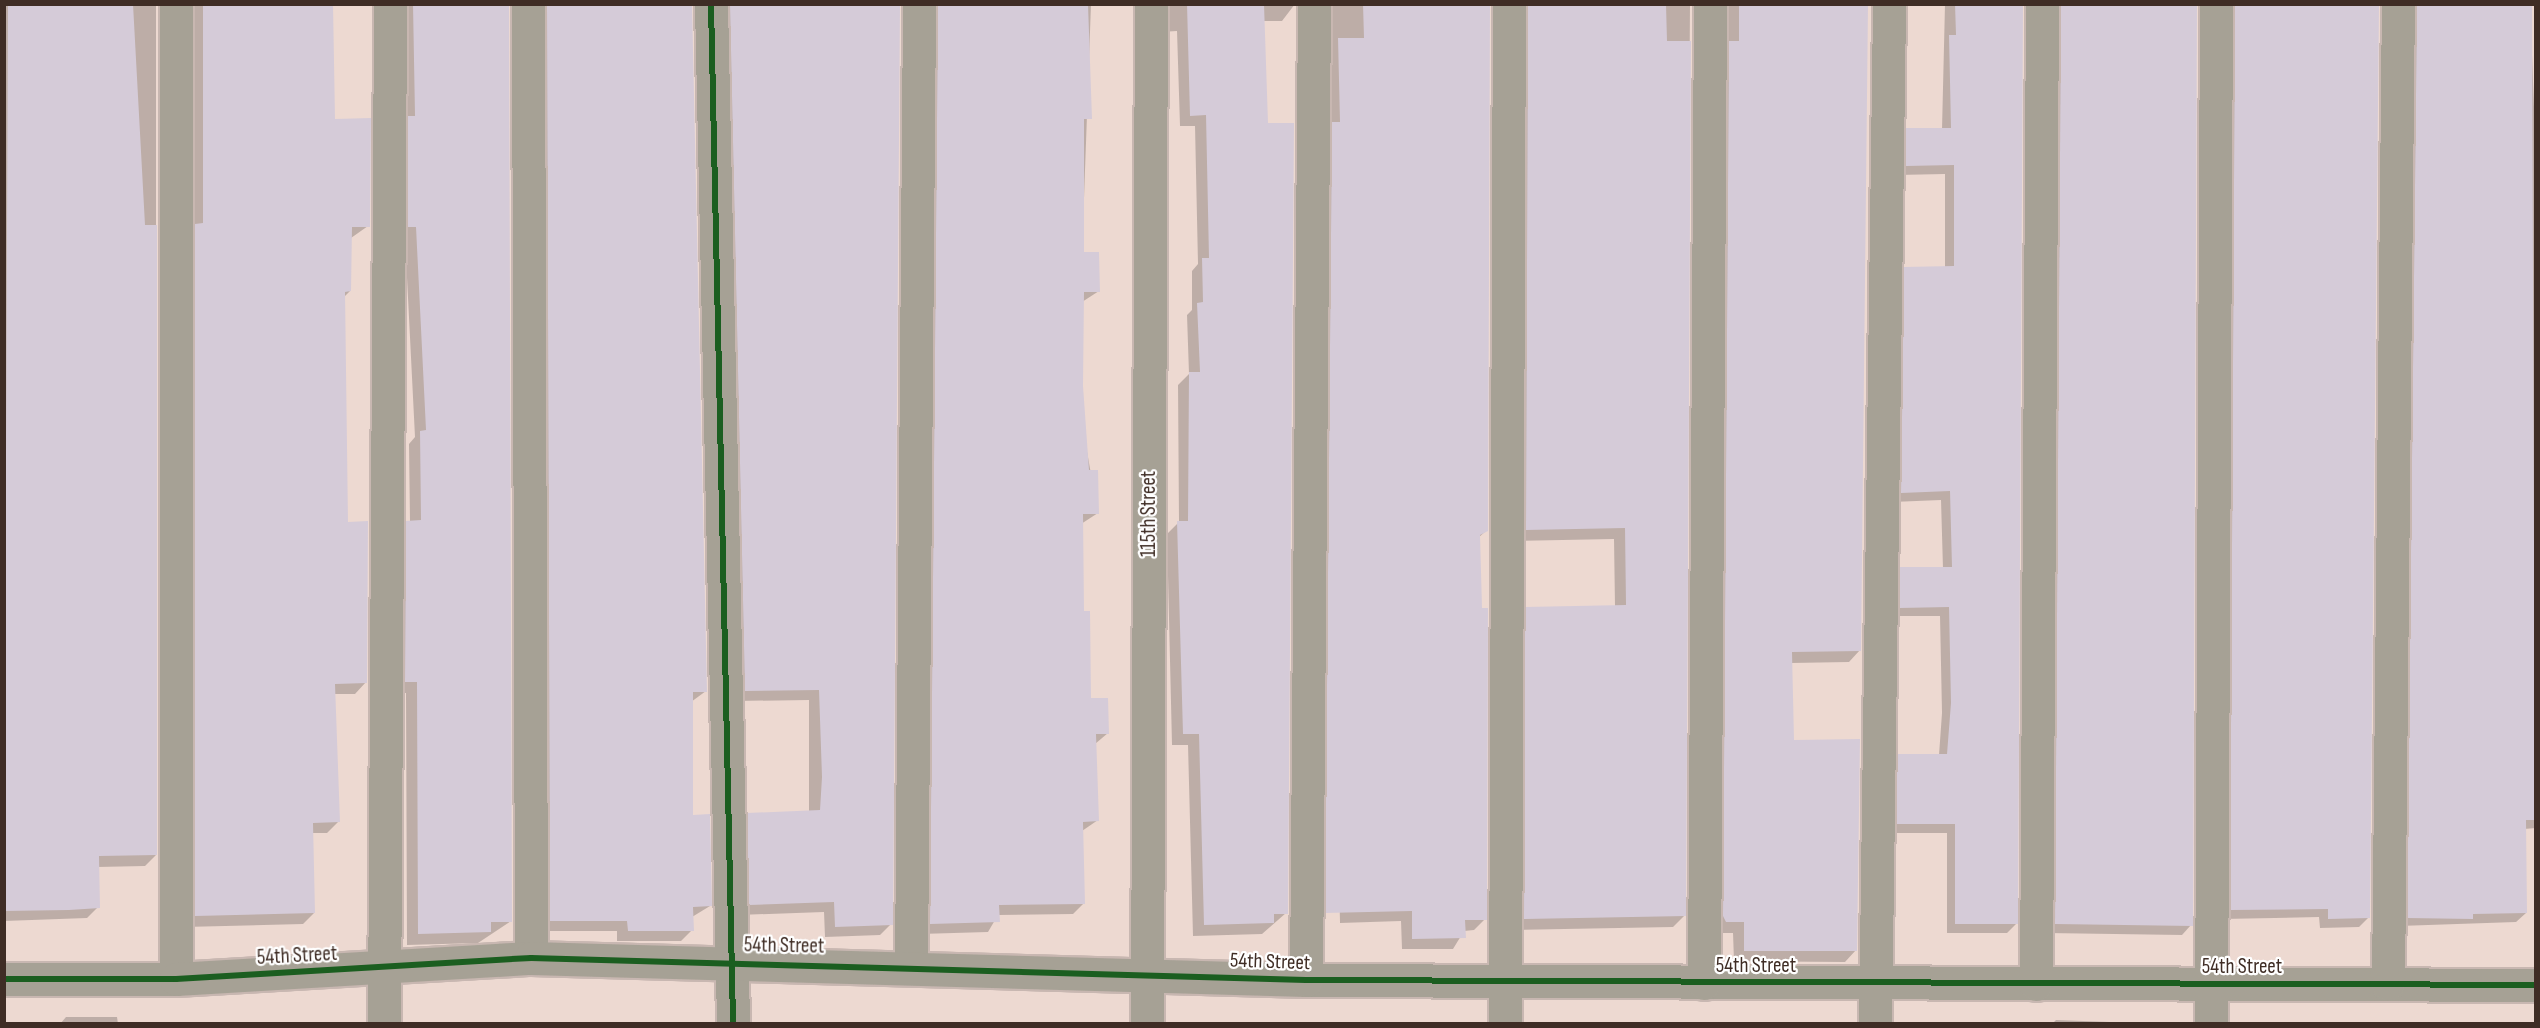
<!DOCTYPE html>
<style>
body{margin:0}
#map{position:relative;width:2540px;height:1028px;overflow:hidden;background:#edd9d1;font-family:"Sofia Sans Condensed",sans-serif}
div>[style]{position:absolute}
.shadow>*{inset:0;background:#0003}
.building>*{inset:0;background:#d5cbd8}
.roads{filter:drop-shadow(2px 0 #c8b7b1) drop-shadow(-2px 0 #c8b7b1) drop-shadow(0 2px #c8b7b1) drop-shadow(0 -2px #c8b7b1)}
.minor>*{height:33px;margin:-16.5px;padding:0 16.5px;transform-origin:16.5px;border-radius:16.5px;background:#a6a195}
.cycleway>*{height:6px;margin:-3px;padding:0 3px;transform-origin:3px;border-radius:3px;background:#1b5e20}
span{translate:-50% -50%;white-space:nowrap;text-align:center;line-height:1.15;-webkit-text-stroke:4.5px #fff;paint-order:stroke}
.street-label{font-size:21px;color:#3f2d25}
.frame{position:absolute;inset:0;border:6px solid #3f2d25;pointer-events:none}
</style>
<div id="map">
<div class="shadow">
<i style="clip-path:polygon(4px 4px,156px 4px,156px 855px,145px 866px,97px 867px,98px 907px,87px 918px,4px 921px)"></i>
<i style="clip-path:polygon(178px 4px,332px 4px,333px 121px,368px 226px,351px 238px,350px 291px,344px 297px,347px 523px,366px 682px,355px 694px,334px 694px,338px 822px,327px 833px,312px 833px,314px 913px,303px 924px,184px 927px)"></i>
<i style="clip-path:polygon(402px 4px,508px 4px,511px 921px,478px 943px,407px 945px,406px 693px,394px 693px,395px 534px,410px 522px,409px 444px,415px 437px,405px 238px,397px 238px)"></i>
<i style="clip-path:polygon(532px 4px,691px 4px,706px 691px,691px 702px,692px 816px,710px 906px,692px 917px,692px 930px,681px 941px,617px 941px,617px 931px,540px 931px)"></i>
<i style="clip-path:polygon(714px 4px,899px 4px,891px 924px,880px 935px,825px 937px,824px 912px,739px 915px,737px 825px,748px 814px,809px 812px,809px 700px,735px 701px)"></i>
<i style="clip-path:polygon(922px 4px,1091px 4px,1082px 254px,1099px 291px,1082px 302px,1081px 340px,1084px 435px,1098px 513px,1081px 524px,1083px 613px,1090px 699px,1108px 733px,1095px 744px,1098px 820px,1082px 831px,1084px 903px,1073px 914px,998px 915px,988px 932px,920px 934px)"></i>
<i style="clip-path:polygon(1161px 4px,1295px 4px,1282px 21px,1263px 21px,1286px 913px,1262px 934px,1193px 936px,1188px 745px,1172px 745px,1167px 534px,1179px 522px,1178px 385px,1189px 374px,1187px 315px,1192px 310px,1192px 271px,1198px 264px,1195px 126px,1180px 126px,1177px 31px,1161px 32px)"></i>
<i style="clip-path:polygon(1318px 4px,1489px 4px,1487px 530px,1478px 538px,1485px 919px,1474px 930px,1464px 931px,1453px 949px,1402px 949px,1401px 921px,1340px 923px,1338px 831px,1315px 831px)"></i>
<i style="clip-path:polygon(1513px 4px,1690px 4px,1684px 916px,1673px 927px,1514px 930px,1515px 620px,1526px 609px,1615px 607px,1614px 539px,1515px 541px)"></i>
<i style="clip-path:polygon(1714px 4px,1865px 4px,1860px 650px,1849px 662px,1791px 663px,1792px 741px,1856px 950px,1845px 962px,1734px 961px,1733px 933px,1715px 933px)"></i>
<i style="clip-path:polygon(1945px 4px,2022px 4px,2016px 924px,2007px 933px,1947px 933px,1947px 833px,1888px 833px,1889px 765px,1898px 756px,1939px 755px,1942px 713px,1940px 616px,1891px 616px,1891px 578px,1901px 569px,1943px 569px,1941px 500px,1892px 502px,1895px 277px,1905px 268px,1945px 267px,1945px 174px,1897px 175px,1897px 139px,1907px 130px,1942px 129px)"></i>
<i style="clip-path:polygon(2049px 4px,2196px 4px,2191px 925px,2182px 935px,2046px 933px)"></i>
<i style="clip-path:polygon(2223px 4px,2378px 4px,2368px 918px,2359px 927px,2320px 928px,2319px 917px,2222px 919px)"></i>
<i style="clip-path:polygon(2405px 4px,2530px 4px,2536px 158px,2536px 828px,2524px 829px,2526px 913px,2516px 922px,2399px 926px)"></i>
<i style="clip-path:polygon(66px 1017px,117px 1017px,118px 1024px,60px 1024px)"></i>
<i style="clip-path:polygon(2056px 1020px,2165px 1024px,2052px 1024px)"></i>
</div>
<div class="building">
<i style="clip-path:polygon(8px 4px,133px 4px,145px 225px,157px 225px,157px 855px,99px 856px,100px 908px,69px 910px,4px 911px)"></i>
<i style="clip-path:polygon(203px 4px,333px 4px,335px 119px,371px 118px,370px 227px,352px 227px,351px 291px,345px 292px,348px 522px,368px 521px,367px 683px,335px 684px,340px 822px,313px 823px,315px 913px,195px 916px,195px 224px,203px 223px)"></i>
<i style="clip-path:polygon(413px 4px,509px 4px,512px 922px,491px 922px,491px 932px,418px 934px,417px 682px,405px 682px,406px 521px,421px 520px,420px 431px,426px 430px,416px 227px,407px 227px,408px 116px,415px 116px)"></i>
<i style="clip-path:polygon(547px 4px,692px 4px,707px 692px,693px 692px,693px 815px,710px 814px,712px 906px,693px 907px,694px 931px,628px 931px,627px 921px,550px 921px)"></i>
<i style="clip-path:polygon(730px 4px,900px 6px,893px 925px,835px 927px,834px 902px,749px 905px,747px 813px,820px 810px,822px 777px,819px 690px,745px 691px)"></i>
<i style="clip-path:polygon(1088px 4px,1092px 119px,1084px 119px,1084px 252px,1099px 252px,1100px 292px,1084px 292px,1083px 386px,1089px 470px,1098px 470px,1099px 514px,1083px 514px,1084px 611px,1090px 611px,1091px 698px,1108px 698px,1109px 734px,1096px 734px,1099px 821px,1083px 822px,1085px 904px,999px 905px,1000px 922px,930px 924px,938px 6px)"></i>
<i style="clip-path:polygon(1187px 4px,1264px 4px,1268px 123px,1294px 123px,1288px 914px,1274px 914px,1274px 923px,1204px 925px,1199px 734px,1183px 734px,1177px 521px,1188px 521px,1189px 372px,1200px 372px,1197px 303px,1203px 302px,1202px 258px,1209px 258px,1206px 115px,1190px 116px)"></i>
<i style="clip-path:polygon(1363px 4px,1490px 4px,1488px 531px,1480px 535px,1482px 608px,1488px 608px,1487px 920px,1465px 920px,1466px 938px,1412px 939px,1412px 911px,1325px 913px,1332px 122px,1340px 122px,1338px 38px,1364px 38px)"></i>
<i style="clip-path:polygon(1528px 4px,1666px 4px,1667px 41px,1691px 41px,1686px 916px,1524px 919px,1525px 607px,1626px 605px,1625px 528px,1526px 530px)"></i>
<i style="clip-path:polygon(1739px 4px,1868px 4px,1861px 651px,1792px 652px,1794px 740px,1860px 739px,1857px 951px,1744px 951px,1744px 922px,1726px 922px,1723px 916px,1729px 41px,1739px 41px)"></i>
<i style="clip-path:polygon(1955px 4px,2023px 4px,2018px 924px,1955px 924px,1955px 824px,1896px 824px,1897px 754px,1947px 754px,1951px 703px,1949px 607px,1899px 608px,1900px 567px,1952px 567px,1950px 491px,1901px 493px,1904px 267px,1954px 266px,1954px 165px,1906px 166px,1906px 128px,1951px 128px,1949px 35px,1956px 35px)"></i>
<i style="clip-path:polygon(2061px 4px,2197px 4px,2193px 926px,2055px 924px)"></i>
<i style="clip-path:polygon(2235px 4px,2379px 4px,2370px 918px,2328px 919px,2328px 909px,2230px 910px)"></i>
<i style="clip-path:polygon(2417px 4px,2532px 4px,2535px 820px,2526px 820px,2527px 913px,2473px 914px,2473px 919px,2407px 918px)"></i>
</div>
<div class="roads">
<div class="minor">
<i style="left:176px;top:4px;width:975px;rotate:90deg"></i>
<i style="left:528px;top:4px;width:954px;rotate:89.82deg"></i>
<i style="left:711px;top:4px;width:1020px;rotate:88.76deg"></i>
<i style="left:911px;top:965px;width:961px;rotate:-89.52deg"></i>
<i style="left:4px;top:979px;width:172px"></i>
<i style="left:176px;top:979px;width:356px;rotate:-3.4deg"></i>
<i style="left:531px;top:958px;width:775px;rotate:1.63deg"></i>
<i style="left:1306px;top:980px;width:1230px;rotate:0.23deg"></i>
<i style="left:1306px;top:980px;width:976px;rotate:-89.53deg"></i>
<i style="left:1704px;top:983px;width:979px;rotate:-89.65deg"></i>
<i style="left:2036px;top:984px;width:980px;rotate:-89.65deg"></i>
<i style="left:2388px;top:984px;width:980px;rotate:-89.42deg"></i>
<i style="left:384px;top:1024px;width:1020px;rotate:-89.66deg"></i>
<i style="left:1147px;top:1024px;width:1020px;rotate:-89.78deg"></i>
<i style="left:1505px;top:1024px;width:1020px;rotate:-89.78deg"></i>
<i style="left:1875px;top:1024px;width:1020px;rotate:-89.21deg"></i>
<i style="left:2211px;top:1024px;width:1020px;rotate:-89.72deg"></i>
</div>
</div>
<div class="cycleway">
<i style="left:711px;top:4px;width:1020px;rotate:88.76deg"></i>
<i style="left:4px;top:979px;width:172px"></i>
<i style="left:176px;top:979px;width:356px;rotate:-3.4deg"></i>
<i style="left:531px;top:958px;width:775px;rotate:1.63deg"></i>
<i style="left:1306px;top:980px;width:1230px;rotate:0.23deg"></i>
</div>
<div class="street-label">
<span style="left:1149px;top:514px;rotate:-90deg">115th Street</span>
<span style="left:784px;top:946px;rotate:1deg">54th Street</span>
<span style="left:297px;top:956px;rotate:-3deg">54th Street</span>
<span style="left:1270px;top:962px;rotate:2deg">54th Street</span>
<span style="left:1756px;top:966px">54th Street</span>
<span style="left:2242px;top:967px">54th Street</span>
</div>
<div class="frame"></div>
</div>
